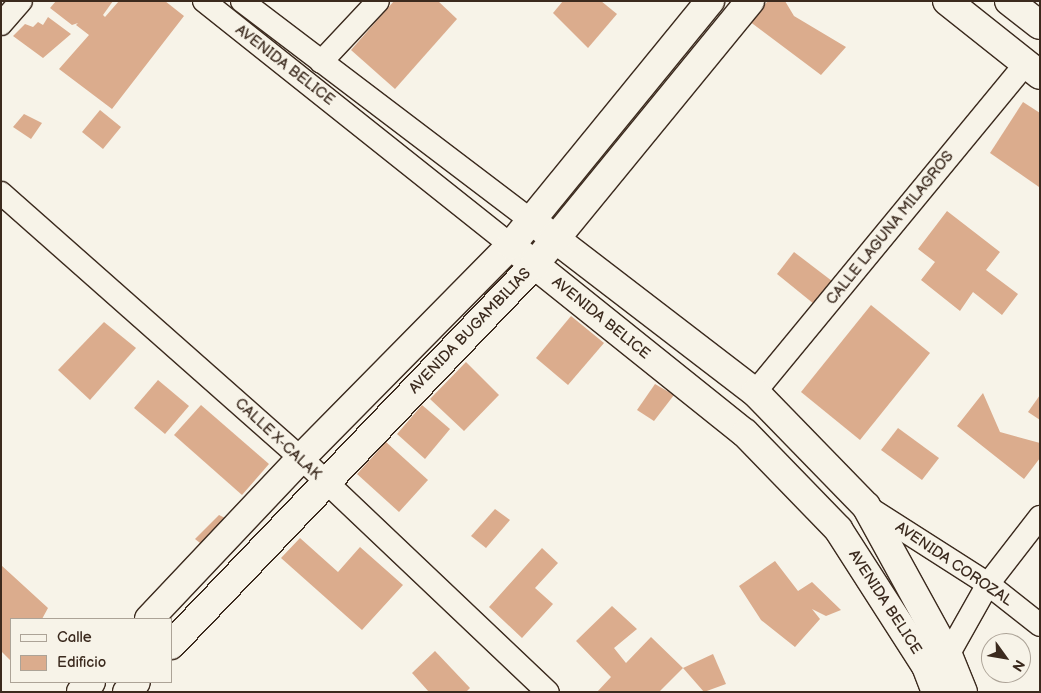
<!DOCTYPE html>
<style>
body{margin:0}
#map{position:relative;width:1041px;height:693px;overflow:hidden;background:#f7f3e8;font-family:"Balsamiq Sans",sans-serif}
div>[style]{position:absolute}
.building>*{inset:0;background:#dbac8d}
.roads{filter:drop-shadow(1px 0 #3b2a1e) drop-shadow(-1px 0 #3b2a1e) drop-shadow(0 1px #3b2a1e) drop-shadow(0 -1px #3b2a1e)}
.minor>*{height:22px;margin:-11px;padding:0 11px;transform-origin:11px;border-radius:11px;background:#f7f3e8}
.secondary>*{height:28px;margin:-14px;padding:0 14px;transform-origin:14px;border-radius:14px;background:#f7f3e8}
span{translate:-50% -50%;white-space:nowrap;text-align:center;line-height:1.15;-webkit-text-stroke:5px #f7f3e8;paint-order:stroke}
.street-label{font-size:15px;color:#3b2a1e}
.frame{position:absolute;inset:0;border:2px solid #3b2a1e;pointer-events:none}
.legend{position:absolute;left:10px;top:618px;width:162px;height:65px;box-sizing:border-box;background:#f7f3e8;border:1px solid #aca397;margin:0;padding:6px 9px;list-style:none;font-size:15px;color:#3b2a1e}
.legend li{display:flex;align-items:center;gap:10px;height:25px}
.legend b{width:25px;border:1px solid #aca397}
.north{position:absolute;left:981px;top:633px;width:50px;height:50px;box-sizing:border-box;background:#f7f3e8;border:1px solid #aca397;border-radius:50%;rotate:122deg;font-size:14px;font-weight:700;line-height:20px;text-align:center;color:#3b2a1e}
.north::after{content:'';display:block;margin:auto;width:18px;height:22px;background:#3b2a1e;clip-path:polygon(50% 0,100% 100%,50% 72%,0 100%)}
</style>
<div id="map">
<div class="building">
<i style="clip-path:polygon(56px 1px,113px 1px,103px 15px,105px 17px,119px 1px,165px 1px,184px 16px,112px 109px,59px 69px,89px 35px,76px 25px,78px 23px,72px 25px,50px 8px)"></i>
<i style="clip-path:polygon(394px 1px,438px 1px,457px 19px,395px 89px,351px 50px)"></i>
<i style="clip-path:polygon(563px 1px,601px 1px,617px 14px,588px 48px,553px 13px)"></i>
<i style="clip-path:polygon(768px 1px,785px 1px,794px 16px,846px 47px,821px 75px,749px 21px)"></i>
<i style="clip-path:polygon(48px 17px,71px 34px,43px 58px,13px 36px,25px 24px,33px 27px,38px 22px,43px 25px)"></i>
<i style="clip-path:polygon(1023px 102px,1040px 113px,1039px 187px,990px 153px)"></i>
<i style="clip-path:polygon(100px 110px,121px 127px,103px 149px,82px 132px)"></i>
<i style="clip-path:polygon(24px 114px,42px 123px,31px 139px,13px 127px)"></i>
<i style="clip-path:polygon(947px 211px,1000px 252px,986px 270px,1018px 294px,1002px 315px,973px 292px,960px 311px,921px 280px,935px 262px,918px 249px)"></i>
<i style="clip-path:polygon(794px 252px,832px 281px,814px 304px,777px 274px)"></i>
<i style="clip-path:polygon(871px 305px,930px 353px,860px 440px,801px 392px)"></i>
<i style="clip-path:polygon(571px 316px,604px 343px,568px 385px,536px 358px)"></i>
<i style="clip-path:polygon(104px 322px,136px 348px,90px 400px,58px 370px)"></i>
<i style="clip-path:polygon(466px 362px,499px 395px,464px 431px,430px 399px)"></i>
<i style="clip-path:polygon(158px 380px,189px 406px,165px 434px,134px 408px)"></i>
<i style="clip-path:polygon(655px 384px,674px 395px,654px 421px,637px 410px)"></i>
<i style="clip-path:polygon(983px 393px,1000px 432px,1040px 443px,1040px 458px,1024px 479px,957px 426px)"></i>
<i style="clip-path:polygon(1040px 395px,1040px 420px,1028px 412px)"></i>
<i style="clip-path:polygon(201px 405px,269px 464px,242px 495px,174px 435px)"></i>
<i style="clip-path:polygon(422px 405px,450px 429px,425px 459px,397px 434px)"></i>
<i style="clip-path:polygon(898px 428px,939px 458px,922px 480px,881px 450px)"></i>
<i style="clip-path:polygon(386px 442px,428px 480px,399px 512px,357px 474px)"></i>
<i style="clip-path:polygon(495px 509px,510px 520px,486px 548px,471px 536px)"></i>
<i style="clip-path:polygon(219px 515px,233px 522px,209px 550px,195px 539px)"></i>
<i style="clip-path:polygon(300px 538px,338px 572px,360px 547px,403px 585px,362px 630px,281px 558px)"></i>
<i style="clip-path:polygon(542px 548px,558px 563px,535px 588px,553px 604px,522px 638px,489px 607px)"></i>
<i style="clip-path:polygon(775px 561px,798px 591px,812px 582px,841px 610px,826px 616px,812px 609px,820px 619px,795px 647px,761px 620px,739px 586px)"></i>
<i style="clip-path:polygon(1px 565px,48px 608px,42px 619px,11px 619px,11px 661px,1px 651px)"></i>
<i style="clip-path:polygon(612px 606px,637px 629px,614px 648px,626px 663px,651px 637px,683px 668px,659px 692px,597px 692px,611px 677px,576px 641px)"></i>
<i style="clip-path:polygon(435px 651px,470px 688px,466px 692px,429px 692px,412px 673px)"></i>
<i style="clip-path:polygon(713px 654px,726px 684px,704px 692px,683px 668px)"></i>
</div>
<div class="roads">
<div class="minor">
<i style="left:204px;top:1px;width:392px;rotate:38.5deg"></i>
<i style="left:242px;top:1px;width:363px;rotate:37.2deg"></i>
<i style="left:1px;top:24px;width:30px;rotate:-49deg"></i>
<i style="left:321px;top:62px;width:83px;rotate:-46.9deg"></i>
<i style="left:1px;top:193px;width:400px;rotate:41.5deg"></i>
<i style="left:301px;top:458px;width:340px;rotate:43.5deg"></i>
<i style="left:755px;top:392px;width:426px;rotate:-50.5deg"></i>
<i style="left:866px;top:506px;width:145px;rotate:32.6deg"></i>
<i style="left:988px;top:584px;width:66px;rotate:38.3deg"></i>
<i style="left:948px;top:655px;width:81px;rotate:-60.6deg"></i>
<i style="left:988px;top:584px;width:85px;rotate:-52.2deg"></i>
</div>
<div class="secondary">
<i style="left:947px;top:1px;width:119px;rotate:38.5deg"></i>
<i style="left:1009px;top:1px;width:39px;rotate:38deg"></i>
<i style="left:541px;top:228px;width:270px;rotate:37.5deg"></i>
<i style="left:755px;top:392px;width:159px;rotate:45.8deg"></i>
<i style="left:866px;top:506px;width:170px;rotate:61.2deg"></i>
<i style="left:948px;top:655px;width:40px;rotate:68deg"></i>
<i style="left:520px;top:253px;width:288px;rotate:38.7deg"></i>
<i style="left:745px;top:433px;width:134px;rotate:45.9deg"></i>
<i style="left:838px;top:529px;width:163px;rotate:57.3deg"></i>
<i style="left:926px;top:666px;width:28px;rotate:69deg"></i>
<i style="left:149px;top:619px;width:221px;rotate:-46.6deg"></i>
<i style="left:301px;top:458px;width:299px;rotate:-45.4deg"></i>
<i style="left:511px;top:245px;width:315px;rotate:-50.8deg"></i>
<i style="left:171px;top:645px;width:526px;rotate:-46.31deg"></i>
<i style="left:534px;top:265px;width:341px;rotate:-50.7deg"></i>
<i style="left:81px;top:692px;width:14px;rotate:-45deg"></i>
<i style="left:127px;top:692px;width:13px;rotate:-48deg"></i>
</div>
</div>
<div class="street-label">
<span style="left:285px;top:65px;rotate:38deg">AVENIDA BELICE</span>
<span style="left:890px;top:228px;rotate:-51deg">CALLE LAGUNA MILAGROS</span>
<span style="left:601px;top:318px;rotate:39deg">AVENIDA BELICE</span>
<span style="left:470px;top:331px;rotate:-46deg">AVENIDA BUGAMBILIAS</span>
<span style="left:278px;top:439px;rotate:43deg">CALLE X-CALAK</span>
<span style="left:954px;top:564px;rotate:34deg">AVENIDA COROZAL</span>
<span style="left:885px;top:602px;rotate:57deg">AVENIDA BELICE</span>
</div>
<div class="frame"></div>
<ul class="legend">
<li><b style="height:6px;background:#f7f3e8"></b>Calle</li>
<li><b style="height:14px;background:#dbac8d"></b>Edificio</li>
</ul>
<div class="north">N</div>
</div>
